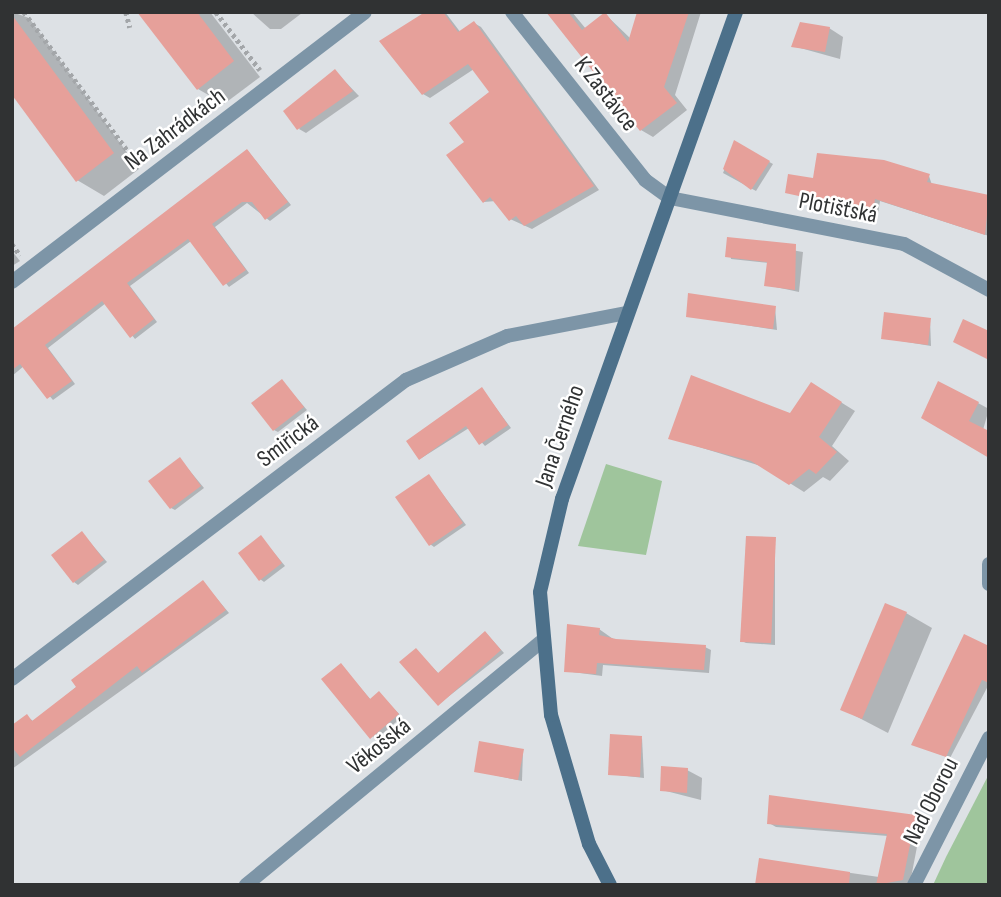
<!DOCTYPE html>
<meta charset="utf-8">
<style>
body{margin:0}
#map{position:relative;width:1001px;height:897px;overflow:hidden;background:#dde1e5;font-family:"Sofia Sans Condensed",sans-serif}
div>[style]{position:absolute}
.green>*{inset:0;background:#9fc59c}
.shadow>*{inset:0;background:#0003}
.building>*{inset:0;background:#e6a09a}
.path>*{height:4.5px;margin-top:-2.25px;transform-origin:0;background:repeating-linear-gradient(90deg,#a3a6a9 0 3.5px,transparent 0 7px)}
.street>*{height:14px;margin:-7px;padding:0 7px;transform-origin:7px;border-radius:7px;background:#7d95a7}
.secondary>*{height:14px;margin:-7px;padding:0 7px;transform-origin:7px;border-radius:7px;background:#4c708a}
span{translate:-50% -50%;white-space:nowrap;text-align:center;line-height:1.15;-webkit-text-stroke:5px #fff;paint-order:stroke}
.street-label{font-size:24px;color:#303233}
.frame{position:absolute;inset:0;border:14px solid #303233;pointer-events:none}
</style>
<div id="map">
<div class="green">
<i style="clip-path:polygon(606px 464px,662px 481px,646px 555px,578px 546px)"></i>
<i style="clip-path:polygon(989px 774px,989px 885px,933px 885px,946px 857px)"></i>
</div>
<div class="shadow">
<i style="clip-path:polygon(12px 12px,29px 18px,139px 169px,104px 196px,77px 180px,12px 92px)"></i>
<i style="clip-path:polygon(139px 12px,210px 12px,260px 77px,224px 104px,198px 89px)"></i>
<i style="clip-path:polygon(251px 12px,301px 12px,302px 13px,281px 29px,270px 29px)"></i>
<i style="clip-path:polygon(426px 12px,445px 12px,461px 33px,474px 23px,481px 27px,599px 190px,532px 229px,510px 219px,496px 201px,484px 202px,467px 142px,491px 92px,474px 69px,430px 98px,423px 94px)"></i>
<i style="clip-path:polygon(555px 12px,572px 12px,586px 29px,605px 14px,631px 39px,639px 12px,701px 12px,675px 95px,687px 110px,653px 137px,641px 130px)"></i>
<i style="clip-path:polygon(829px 28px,843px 37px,840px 59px,793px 46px)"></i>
<i style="clip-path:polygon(335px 71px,359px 96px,306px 133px,299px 129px)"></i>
<i style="clip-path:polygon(735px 143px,773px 164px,756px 191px,723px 173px)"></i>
<i style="clip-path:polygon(248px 151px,291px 205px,270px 221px,247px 203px,215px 227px,249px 273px,229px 287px,191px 241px,130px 286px,157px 322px,135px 339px,106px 303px,48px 348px,75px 384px,53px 400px,24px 366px,12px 376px,12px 332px)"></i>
<i style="clip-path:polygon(929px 176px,932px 185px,989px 197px,989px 236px,880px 201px,878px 214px,787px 192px)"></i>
<i style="clip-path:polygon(728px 239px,803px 252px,799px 292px,766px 285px,769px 263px,731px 259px)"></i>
<i style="clip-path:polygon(12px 251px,20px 261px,12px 266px)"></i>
<i style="clip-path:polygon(775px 307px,777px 330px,688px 316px)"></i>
<i style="clip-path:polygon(930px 320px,931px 346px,883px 338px)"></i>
<i style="clip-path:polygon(282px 381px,307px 410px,278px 432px,274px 430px)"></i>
<i style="clip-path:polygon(482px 389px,511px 428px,485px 446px,469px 428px,420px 459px)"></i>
<i style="clip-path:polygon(826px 393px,855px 411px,832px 446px,849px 461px,830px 481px,823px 477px,804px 492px,764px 467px,670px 438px,791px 415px)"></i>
<i style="clip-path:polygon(978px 403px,989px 409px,983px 430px,923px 417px)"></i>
<i style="clip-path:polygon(180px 459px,204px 488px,175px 510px,171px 508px)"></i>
<i style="clip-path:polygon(429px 476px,466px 525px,434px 547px,430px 544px)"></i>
<i style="clip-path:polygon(82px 533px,107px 562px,78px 585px,74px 582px)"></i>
<i style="clip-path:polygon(261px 537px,285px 566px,264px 582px,260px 579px)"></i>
<i style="clip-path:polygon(775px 539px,775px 645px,746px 643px,742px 641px)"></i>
<i style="clip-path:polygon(203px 582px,229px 613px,12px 769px,12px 727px,27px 716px,34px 722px)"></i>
<i style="clip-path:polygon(906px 613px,932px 628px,888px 733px,842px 709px)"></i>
<i style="clip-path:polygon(599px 629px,616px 641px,705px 647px,711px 650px,709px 673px,603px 665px,602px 676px,565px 671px)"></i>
<i style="clip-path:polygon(486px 633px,504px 653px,439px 704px,416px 650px,439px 674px)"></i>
<i style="clip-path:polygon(989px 648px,989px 684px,950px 758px,917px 746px)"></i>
<i style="clip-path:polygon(341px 665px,371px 700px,379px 693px,402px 717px,375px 740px)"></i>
<i style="clip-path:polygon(642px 738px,644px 778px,610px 774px)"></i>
<i style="clip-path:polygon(523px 751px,522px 781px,476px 771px)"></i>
<i style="clip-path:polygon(687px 770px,702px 778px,701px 800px,662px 790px)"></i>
<i style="clip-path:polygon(770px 797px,922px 821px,910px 883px,761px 885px,761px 860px,879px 877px,888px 836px,776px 827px,769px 823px)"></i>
</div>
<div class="building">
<i style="clip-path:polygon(137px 12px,197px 12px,234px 61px,197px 90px)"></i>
<i style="clip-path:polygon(425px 12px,443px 12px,458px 32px,474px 21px,594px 186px,524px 226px,516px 216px,509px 221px,490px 197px,483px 203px,446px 155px,464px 142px,449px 123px,489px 92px,468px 64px,422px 95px,379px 41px)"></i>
<i style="clip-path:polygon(546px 12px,568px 12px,582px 30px,605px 12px,628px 42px,637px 12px,689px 12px,664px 87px,677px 103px,640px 131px)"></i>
<i style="clip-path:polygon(12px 15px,114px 153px,76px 182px,12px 95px)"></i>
<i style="clip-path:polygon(800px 22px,830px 27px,825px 52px,791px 47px)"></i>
<i style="clip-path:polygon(335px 69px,353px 91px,297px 130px,283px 111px)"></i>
<i style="clip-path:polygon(734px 140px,770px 161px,751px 190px,723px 169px)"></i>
<i style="clip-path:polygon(247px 149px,288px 202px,265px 220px,252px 202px,242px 202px,212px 224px,246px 270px,223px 286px,188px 239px,127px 283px,154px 319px,130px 338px,102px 301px,45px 345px,72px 381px,47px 399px,20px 364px,12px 370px,12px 329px)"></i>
<i style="clip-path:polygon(817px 153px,884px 160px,930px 174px,927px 182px,989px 195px,985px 235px,875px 199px,873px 212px,785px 193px,788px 174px,813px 178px)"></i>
<i style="clip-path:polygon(727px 237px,796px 244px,795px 290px,764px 286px,767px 262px,725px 257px)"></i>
<i style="clip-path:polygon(688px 293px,776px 306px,773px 329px,686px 317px)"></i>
<i style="clip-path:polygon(884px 312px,931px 318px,928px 345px,881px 339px)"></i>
<i style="clip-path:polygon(963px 319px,989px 331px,989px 360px,953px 342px)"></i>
<i style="clip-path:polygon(691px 375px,790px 413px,811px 382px,842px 402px,819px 437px,837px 452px,816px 474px,809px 469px,789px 485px,751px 461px,668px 439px)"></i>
<i style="clip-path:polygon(282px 379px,304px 407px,273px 431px,251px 403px)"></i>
<i style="clip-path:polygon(938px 381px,979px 402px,969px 421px,989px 431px,989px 458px,921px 418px)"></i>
<i style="clip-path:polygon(482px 387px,508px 425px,479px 445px,466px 426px,419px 460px,406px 441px)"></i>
<i style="clip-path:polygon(180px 457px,201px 486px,170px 509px,148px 481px)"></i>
<i style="clip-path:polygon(429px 474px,463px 523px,429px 546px,395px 497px)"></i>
<i style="clip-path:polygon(82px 531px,104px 560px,73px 583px,51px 555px)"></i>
<i style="clip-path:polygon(261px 535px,282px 563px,259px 581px,238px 553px)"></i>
<i style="clip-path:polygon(746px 536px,776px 537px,771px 643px,740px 642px)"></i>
<i style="clip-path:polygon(203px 580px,226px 610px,142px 673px,137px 666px,20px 757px,12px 747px,12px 725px,27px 714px,32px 721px,76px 687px,71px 680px)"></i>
<i style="clip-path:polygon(885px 603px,907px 612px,862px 719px,840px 710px)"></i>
<i style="clip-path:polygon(567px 624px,600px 628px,599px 635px,616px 639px,706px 645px,704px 670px,597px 663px,596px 674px,564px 672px)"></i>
<i style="clip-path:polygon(485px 631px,501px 650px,438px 706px,399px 662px,416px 648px,438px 673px)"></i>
<i style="clip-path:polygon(964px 634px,989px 646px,989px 683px,982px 680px,946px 757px,911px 745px)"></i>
<i style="clip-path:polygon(341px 663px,370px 699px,379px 691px,399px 714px,370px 739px,321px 679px)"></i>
<i style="clip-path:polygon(610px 734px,642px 736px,640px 777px,608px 775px)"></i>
<i style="clip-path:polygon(479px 741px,524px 749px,518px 780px,474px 772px)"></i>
<i style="clip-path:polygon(661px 766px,688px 768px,687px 793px,660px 791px)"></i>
<i style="clip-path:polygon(769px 795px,916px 815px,903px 880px,876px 885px,887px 834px,767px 824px)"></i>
<i style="clip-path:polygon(759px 858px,850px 872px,849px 885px,755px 885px)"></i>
</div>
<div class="path">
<i style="left:24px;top:12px;width:192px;rotate:53.2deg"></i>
<i style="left:126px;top:12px;width:16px;rotate:76deg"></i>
<i style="left:216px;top:12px;width:73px;rotate:52.8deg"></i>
<i style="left:12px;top:244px;width:14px;rotate:54deg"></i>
</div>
<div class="street">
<i style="left:512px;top:12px;width:214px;rotate:51.6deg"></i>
<i style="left:645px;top:180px;width:31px;rotate:36deg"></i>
<i style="left:670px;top:198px;width:238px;rotate:11.1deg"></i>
<i style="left:904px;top:244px;width:97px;rotate:28.4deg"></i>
<i style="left:12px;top:282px;width:444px;rotate:-37.4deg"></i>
<i style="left:989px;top:564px;width:20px;rotate:90deg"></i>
<i style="left:12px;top:679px;width:495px;rotate:-37.2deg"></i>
<i style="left:406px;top:380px;width:110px;rotate:-23.5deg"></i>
<i style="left:507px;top:336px;width:121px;rotate:-10.9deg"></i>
<i style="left:246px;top:885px;width:382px;rotate:-39.5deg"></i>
<i style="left:914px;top:885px;width:165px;rotate:-63deg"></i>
</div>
<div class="secondary">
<i style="left:610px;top:885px;width:46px;rotate:-117.1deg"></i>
<i style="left:589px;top:844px;width:134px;rotate:-106.4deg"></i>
<i style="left:551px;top:715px;width:123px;rotate:-95.1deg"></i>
<i style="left:540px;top:592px;width:96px;rotate:-76.7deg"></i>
<i style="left:562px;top:499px;width:517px;rotate:-70.34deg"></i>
</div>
<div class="street-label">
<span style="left:606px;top:94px;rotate:52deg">K Zastávce</span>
<span style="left:175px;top:129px;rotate:-37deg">Na Zahrádkách</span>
<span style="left:838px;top:208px;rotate:11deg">Plotišťská</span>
<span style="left:560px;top:436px;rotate:-71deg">Jana Černého</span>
<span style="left:288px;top:441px;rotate:-37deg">Smiřická</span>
<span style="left:379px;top:746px;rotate:-39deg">Věkošská</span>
<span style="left:931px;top:801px;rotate:-63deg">Nad Oborou</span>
</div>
<div class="frame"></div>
</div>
